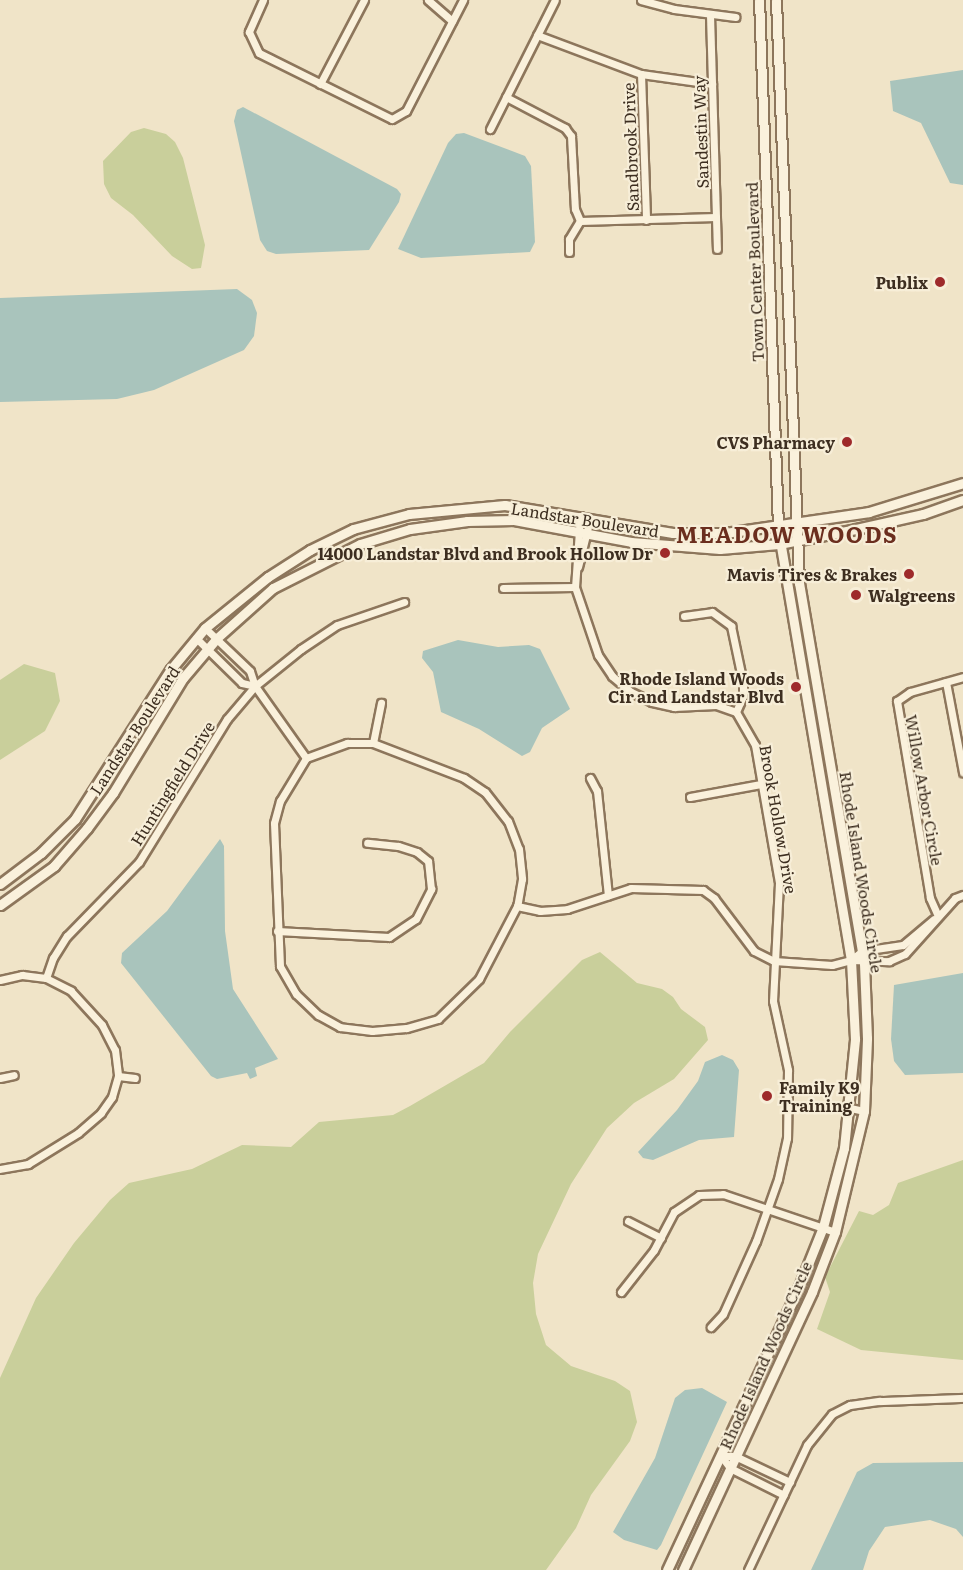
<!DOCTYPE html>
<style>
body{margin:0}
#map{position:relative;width:963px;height:1570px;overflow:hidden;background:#f0e4c8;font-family:Literata,serif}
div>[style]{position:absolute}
.green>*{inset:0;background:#c9cf9b}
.water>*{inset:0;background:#a9c4bc}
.roads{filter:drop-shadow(2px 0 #8d765c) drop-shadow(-2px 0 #8d765c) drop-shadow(0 2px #8d765c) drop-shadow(0 -2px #8d765c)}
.street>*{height:7px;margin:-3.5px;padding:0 3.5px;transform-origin:3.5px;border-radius:3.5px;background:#faf1dc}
.secondary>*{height:9px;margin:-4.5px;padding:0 4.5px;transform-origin:4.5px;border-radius:4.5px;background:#faf1dc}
.dots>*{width:16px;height:16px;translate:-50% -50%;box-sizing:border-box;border:3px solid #f7eed8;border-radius:50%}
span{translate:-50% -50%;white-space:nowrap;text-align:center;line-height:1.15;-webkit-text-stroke:4.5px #f7eed8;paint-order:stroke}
.street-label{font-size:16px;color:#3d2e20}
.poi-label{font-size:16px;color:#3d2e20;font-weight:700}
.right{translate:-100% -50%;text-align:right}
.left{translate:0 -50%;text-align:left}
.district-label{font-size:22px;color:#6b2e1e;font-weight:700;letter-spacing:1.5px}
</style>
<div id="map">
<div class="green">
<i style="clip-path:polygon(144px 128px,166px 134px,175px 142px,183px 158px,205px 245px,201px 268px,192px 269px,172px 256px,133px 215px,111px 198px,104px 184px,103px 161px,131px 132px)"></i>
<i style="clip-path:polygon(24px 664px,55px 673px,60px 701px,45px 731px,0 760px,0 680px)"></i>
<i style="clip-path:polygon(600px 952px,637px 983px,662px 989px,673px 997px,681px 1009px,705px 1027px,708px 1040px,674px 1079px,634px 1103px,607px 1128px,571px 1184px,538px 1254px,533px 1283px,536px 1314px,546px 1345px,571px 1366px,615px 1381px,630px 1391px,637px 1422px,630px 1441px,591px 1495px,576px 1528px,546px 1570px,0 1570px,0 1378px,36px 1298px,74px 1243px,110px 1200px,129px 1183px,192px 1169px,242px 1145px,291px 1147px,319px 1122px,393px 1115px,410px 1106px,484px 1063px,510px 1032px,582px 960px)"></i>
<i style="clip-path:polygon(963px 1160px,963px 1360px,861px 1350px,817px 1329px,830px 1292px,825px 1277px,859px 1211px,873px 1215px,889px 1205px,898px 1183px)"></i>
</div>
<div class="water">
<i style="clip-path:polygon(963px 70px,963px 185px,950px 183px,921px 123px,893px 111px,890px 81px)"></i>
<i style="clip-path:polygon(243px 107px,397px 189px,401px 194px,399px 202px,369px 250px,276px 254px,267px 251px,260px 240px,234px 121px,237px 110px)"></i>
<i style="clip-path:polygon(464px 133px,525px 156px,531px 166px,535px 242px,530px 252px,421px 258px,398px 249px,448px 143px,456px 134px)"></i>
<i style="clip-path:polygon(237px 289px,252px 300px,257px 313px,254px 336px,244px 350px,154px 390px,117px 399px,0 402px,0 298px)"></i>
<i style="clip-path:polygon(458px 640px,498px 647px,529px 645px,540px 649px,570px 709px,542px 728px,530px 752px,522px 756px,479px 729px,441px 712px,433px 672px,422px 658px,423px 651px)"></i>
<i style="clip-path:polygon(220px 839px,224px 846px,225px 931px,233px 989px,278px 1059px,255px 1068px,257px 1076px,250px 1079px,247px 1073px,217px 1079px,211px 1076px,121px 963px,122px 953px,167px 911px)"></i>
<i style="clip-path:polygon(963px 973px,963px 1073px,905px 1075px,894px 1061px,891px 1039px,894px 985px)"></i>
<i style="clip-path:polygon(722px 1055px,733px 1060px,739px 1070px,734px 1137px,699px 1140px,653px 1160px,643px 1158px,638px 1152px,677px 1110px,698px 1081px,705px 1062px)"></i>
<i style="clip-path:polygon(702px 1388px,727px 1402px,661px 1545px,657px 1550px,624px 1540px,613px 1532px,655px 1458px,675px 1398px,685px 1390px)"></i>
<i style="clip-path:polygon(963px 1462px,963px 1537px,956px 1529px,930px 1520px,885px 1527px,869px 1551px,863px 1570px,811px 1570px,857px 1472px,873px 1463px)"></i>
</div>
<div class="roads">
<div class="street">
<i style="left:263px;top:0;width:35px;rotate:114deg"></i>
<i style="left:249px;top:32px;width:23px;rotate:65deg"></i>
<i style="left:259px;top:53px;width:148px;rotate:26.4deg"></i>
<i style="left:392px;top:119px;width:16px;rotate:-30deg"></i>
<i style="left:406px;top:111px;width:125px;rotate:-62.8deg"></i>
<i style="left:428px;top:0;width:32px;rotate:41deg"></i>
<i style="left:641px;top:0;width:34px;rotate:15deg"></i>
<i style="left:674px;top:9px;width:62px;rotate:7.5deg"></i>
<i style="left:710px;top:15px;width:234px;rotate:88.3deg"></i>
<i style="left:537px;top:35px;width:111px;rotate:20.6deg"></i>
<i style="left:641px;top:74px;width:72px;rotate:8deg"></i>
<i style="left:641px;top:74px;width:146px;rotate:88deg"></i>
<i style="left:320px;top:84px;width:95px;rotate:-62.4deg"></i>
<i style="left:506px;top:97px;width:67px;rotate:27.7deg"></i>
<i style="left:565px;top:128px;width:10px;rotate:53deg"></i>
<i style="left:571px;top:136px;width:73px;rotate:86.9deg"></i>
<i style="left:575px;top:209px;width:13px;rotate:67deg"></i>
<i style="left:490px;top:129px;width:144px;rotate:-63.3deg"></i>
<i style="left:580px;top:221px;width:136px;rotate:-1.7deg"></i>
<i style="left:569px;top:252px;width:13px;rotate:-90deg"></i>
<i style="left:569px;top:239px;width:21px;rotate:-59deg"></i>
<i style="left:580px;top:516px;width:71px;rotate:94deg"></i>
<i style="left:575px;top:587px;width:72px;rotate:71.3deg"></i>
<i style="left:598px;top:655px;width:25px;rotate:56deg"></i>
<i style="left:612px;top:676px;width:25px;rotate:40deg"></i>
<i style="left:631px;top:692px;width:23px;rotate:25deg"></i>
<i style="left:652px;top:702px;width:23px;rotate:13deg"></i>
<i style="left:674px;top:707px;width:42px;rotate:-2.7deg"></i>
<i style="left:716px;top:705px;width:21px;rotate:19deg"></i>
<i style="left:736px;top:712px;width:38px;rotate:60deg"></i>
<i style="left:755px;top:745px;width:140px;rotate:80.1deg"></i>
<i style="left:779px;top:883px;width:118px;rotate:92.9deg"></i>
<i style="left:773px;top:1001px;width:71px;rotate:77.7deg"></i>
<i style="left:788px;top:1070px;width:68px;rotate:90.8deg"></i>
<i style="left:787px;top:1138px;width:42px;rotate:102.4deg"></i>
<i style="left:778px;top:1179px;width:66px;rotate:109.5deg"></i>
<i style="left:756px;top:1241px;width:80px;rotate:114.3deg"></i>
<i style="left:723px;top:1314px;width:18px;rotate:133deg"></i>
<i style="left:578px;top:567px;width:49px;rotate:-76deg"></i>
<i style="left:503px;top:588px;width:72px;rotate:-0.8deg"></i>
<i style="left:684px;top:616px;width:28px;rotate:-8deg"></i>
<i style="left:712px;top:612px;width:24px;rotate:36deg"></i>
<i style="left:731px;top:626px;width:58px;rotate:78.1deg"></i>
<i style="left:743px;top:683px;width:13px;rotate:90deg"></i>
<i style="left:743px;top:696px;width:17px;rotate:114deg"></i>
<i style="left:205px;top:628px;width:62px;rotate:43.7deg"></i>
<i style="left:250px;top:671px;width:16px;rotate:72deg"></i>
<i style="left:255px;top:686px;width:88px;rotate:54.7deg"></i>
<i style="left:196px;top:638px;width:64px;rotate:44.4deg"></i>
<i style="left:242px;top:683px;width:13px;rotate:13deg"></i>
<i style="left:946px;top:682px;width:92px;rotate:79.3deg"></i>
<i style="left:347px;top:743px;width:26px"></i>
<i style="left:373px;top:743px;width:97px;rotate:21deg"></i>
<i style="left:464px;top:778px;width:25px;rotate:34deg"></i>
<i style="left:485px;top:792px;width:37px;rotate:52deg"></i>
<i style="left:508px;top:821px;width:30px;rotate:69deg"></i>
<i style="left:519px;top:849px;width:30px;rotate:84deg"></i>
<i style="left:522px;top:879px;width:27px;rotate:100deg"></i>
<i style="left:517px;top:906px;width:82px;rotate:117.5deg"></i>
<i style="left:479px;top:979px;width:57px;rotate:135.7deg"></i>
<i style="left:438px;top:1019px;width:33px;rotate:164deg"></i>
<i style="left:406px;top:1028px;width:34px;rotate:175deg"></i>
<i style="left:372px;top:1031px;width:32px;rotate:-173deg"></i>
<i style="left:340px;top:1027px;width:25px;rotate:-151deg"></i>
<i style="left:318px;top:1015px;width:30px;rotate:-136deg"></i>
<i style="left:296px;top:994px;width:32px;rotate:-120deg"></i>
<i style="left:280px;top:966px;width:143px;rotate:-92.4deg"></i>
<i style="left:274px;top:823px;width:23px;rotate:-75deg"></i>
<i style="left:280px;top:801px;width:50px;rotate:-58.8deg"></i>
<i style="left:306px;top:758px;width:44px;rotate:-20.1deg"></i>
<i style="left:373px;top:743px;width:41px;rotate:-78.7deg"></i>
<i style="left:590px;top:778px;width:15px;rotate:62deg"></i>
<i style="left:597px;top:791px;width:105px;rotate:84deg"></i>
<i style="left:690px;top:797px;width:72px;rotate:-10.4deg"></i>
<i style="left:517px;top:906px;width:24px;rotate:12deg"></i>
<i style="left:540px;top:911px;width:27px;rotate:-4deg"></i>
<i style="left:567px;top:909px;width:67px;rotate:-18.2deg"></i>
<i style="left:631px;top:888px;width:72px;rotate:1.6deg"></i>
<i style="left:703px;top:890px;width:14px;rotate:36deg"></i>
<i style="left:714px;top:898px;width:66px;rotate:53deg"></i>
<i style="left:754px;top:951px;width:22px;rotate:27deg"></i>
<i style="left:774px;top:961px;width:58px;rotate:3.9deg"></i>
<i style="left:832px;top:965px;width:20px;rotate:-15deg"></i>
<i style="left:851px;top:960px;width:38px;rotate:2deg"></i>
<i style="left:889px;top:961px;width:17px;rotate:-24deg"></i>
<i style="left:905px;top:954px;width:75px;rotate:-48.2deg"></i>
<i style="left:955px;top:898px;width:9px;rotate:-21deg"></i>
<i style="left:938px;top:916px;width:20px;rotate:-114deg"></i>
<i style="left:930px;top:898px;width:200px;rotate:-99.5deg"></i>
<i style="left:897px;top:701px;width:16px;rotate:-35deg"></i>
<i style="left:910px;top:692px;width:55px;rotate:-15.8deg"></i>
<i style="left:277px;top:931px;width:112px;rotate:3.1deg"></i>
<i style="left:389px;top:937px;width:32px;rotate:-34deg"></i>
<i style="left:416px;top:919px;width:34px;rotate:-63deg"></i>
<i style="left:431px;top:889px;width:28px;rotate:-96deg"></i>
<i style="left:428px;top:861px;width:14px;rotate:-141deg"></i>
<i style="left:417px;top:852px;width:20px;rotate:-162deg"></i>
<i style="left:398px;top:846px;width:31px;rotate:-174deg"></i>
<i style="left:851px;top:960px;width:14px;rotate:-39deg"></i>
<i style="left:862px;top:951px;width:41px;rotate:-8.3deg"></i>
<i style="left:903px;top:945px;width:40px;rotate:-40deg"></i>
<i style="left:46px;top:978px;width:21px;rotate:-71deg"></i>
<i style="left:53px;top:958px;width:26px;rotate:-58deg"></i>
<i style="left:67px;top:936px;width:103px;rotate:-45.8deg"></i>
<i style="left:139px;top:862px;width:168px;rotate:-58.4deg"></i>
<i style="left:227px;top:719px;width:43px;rotate:-49.7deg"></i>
<i style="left:255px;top:686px;width:59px;rotate:-38.8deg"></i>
<i style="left:301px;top:649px;width:43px;rotate:-33.7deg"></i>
<i style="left:337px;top:625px;width:71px;rotate:-18.9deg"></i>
<i style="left:0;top:980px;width:23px;rotate:-13deg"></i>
<i style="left:22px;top:975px;width:24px;rotate:7deg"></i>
<i style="left:46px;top:978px;width:28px;rotate:27deg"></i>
<i style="left:71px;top:991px;width:46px;rotate:47.6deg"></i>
<i style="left:102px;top:1025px;width:28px;rotate:63deg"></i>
<i style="left:115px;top:1050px;width:26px;rotate:83deg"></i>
<i style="left:118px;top:1076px;width:22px;rotate:106deg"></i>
<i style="left:112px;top:1097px;width:19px;rotate:125deg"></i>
<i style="left:101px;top:1113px;width:30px;rotate:139deg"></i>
<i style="left:78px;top:1133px;width:59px;rotate:148.2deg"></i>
<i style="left:28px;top:1164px;width:28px;rotate:170deg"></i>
<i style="left:118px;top:1076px;width:17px;rotate:7deg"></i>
<i style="left:0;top:1078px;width:14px;rotate:-12deg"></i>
<i style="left:850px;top:1108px;width:14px;rotate:12deg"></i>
<i style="left:628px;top:1221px;width:37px;rotate:27deg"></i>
<i style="left:621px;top:1292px;width:53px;rotate:-51.8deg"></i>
<i style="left:654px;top:1250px;width:43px;rotate:-62.2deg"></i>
<i style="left:674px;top:1212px;width:30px;rotate:-34deg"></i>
<i style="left:699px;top:1195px;width:24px;rotate:-2deg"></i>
<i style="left:723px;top:1194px;width:118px;rotate:18.7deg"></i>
<i style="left:721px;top:1456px;width:15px;rotate:53deg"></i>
<i style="left:730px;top:1468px;width:60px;rotate:26.6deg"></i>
<i style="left:721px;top:1456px;width:14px"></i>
<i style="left:735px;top:1456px;width:61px;rotate:25.3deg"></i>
<i style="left:748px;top:1570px;width:138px;rotate:-64.7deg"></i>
<i style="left:807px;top:1445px;width:40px;rotate:-51deg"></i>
<i style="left:832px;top:1414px;width:20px;rotate:-27deg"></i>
<i style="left:850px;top:1405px;width:30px;rotate:-8deg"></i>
<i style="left:880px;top:1401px;width:83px;rotate:-2.1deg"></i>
</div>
<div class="secondary">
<i style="left:0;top:884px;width:51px;rotate:-37.1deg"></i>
<i style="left:41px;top:853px;width:48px;rotate:-45deg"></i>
<i style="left:75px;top:819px;width:178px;rotate:-57.4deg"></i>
<i style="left:171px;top:669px;width:53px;rotate:-50.3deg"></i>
<i style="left:205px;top:628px;width:81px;rotate:-39deg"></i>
<i style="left:268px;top:577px;width:50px;rotate:-32.7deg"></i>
<i style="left:310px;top:550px;width:48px;rotate:-26deg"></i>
<i style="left:353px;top:529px;width:58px;rotate:-15deg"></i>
<i style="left:409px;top:514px;width:96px;rotate:-5.4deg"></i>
<i style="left:505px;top:505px;width:170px;rotate:9.5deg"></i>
<i style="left:673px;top:533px;width:52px"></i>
<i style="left:725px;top:533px;width:146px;rotate:-8.3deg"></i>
<i style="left:869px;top:512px;width:98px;rotate:-17.1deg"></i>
<i style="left:0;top:905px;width:67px;rotate:-35.8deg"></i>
<i style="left:54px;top:866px;width:50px;rotate:-49deg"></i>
<i style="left:87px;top:828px;width:44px;rotate:-53.4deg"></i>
<i style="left:113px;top:793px;width:135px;rotate:-58.7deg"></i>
<i style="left:183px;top:678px;width:52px;rotate:-49.6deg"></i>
<i style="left:217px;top:638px;width:75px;rotate:-41.8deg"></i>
<i style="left:273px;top:588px;width:97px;rotate:-26.8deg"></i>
<i style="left:360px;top:544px;width:52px;rotate:-16.7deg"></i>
<i style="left:410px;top:529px;width:58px;rotate:-8deg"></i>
<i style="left:467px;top:521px;width:47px;rotate:-1.2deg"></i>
<i style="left:514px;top:520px;width:119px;rotate:10.6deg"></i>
<i style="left:631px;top:542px;width:89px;rotate:4.5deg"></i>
<i style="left:720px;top:549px;width:59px;rotate:-4.8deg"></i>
<i style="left:779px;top:544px;width:78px;rotate:-11deg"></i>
<i style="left:856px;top:529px;width:69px;rotate:-12.6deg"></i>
<i style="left:923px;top:514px;width:42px;rotate:-19.3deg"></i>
<i style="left:667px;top:1570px;width:312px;rotate:-65deg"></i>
<i style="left:799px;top:1287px;width:65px;rotate:-68.2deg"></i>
<i style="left:823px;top:1227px;width:82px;rotate:-75.1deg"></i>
<i style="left:844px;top:1148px;width:110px;rotate:-84.2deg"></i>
<i style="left:855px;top:1039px;width:79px;rotate:-92.9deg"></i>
<i style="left:851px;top:960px;width:439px;rotate:-99.6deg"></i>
<i style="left:778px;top:527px;width:527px;rotate:-92.06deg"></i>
<i style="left:683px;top:1570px;width:306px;rotate:-65.1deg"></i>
<i style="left:812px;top:1292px;width:64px;rotate:-69deg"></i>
<i style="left:835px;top:1232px;width:124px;rotate:-76.5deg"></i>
<i style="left:864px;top:1111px;width:73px;rotate:-87.6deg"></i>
<i style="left:867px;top:1038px;width:75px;rotate:-92.3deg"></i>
<i style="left:864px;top:963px;width:386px;rotate:-99.7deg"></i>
<i style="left:799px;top:583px;width:583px;rotate:-92.26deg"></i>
</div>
</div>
<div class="dots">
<i style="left:940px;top:282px;background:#9e2a2b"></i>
<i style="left:847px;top:442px;background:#9e2a2b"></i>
<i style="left:665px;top:553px;background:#9e2a2b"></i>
<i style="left:909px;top:574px;background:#9e2a2b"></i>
<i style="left:856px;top:595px;background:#9e2a2b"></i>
<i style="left:796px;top:687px;background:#9e2a2b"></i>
<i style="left:767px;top:1096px;background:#9e2a2b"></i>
</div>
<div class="street-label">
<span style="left:700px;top:132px;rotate:-92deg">Sandestin Way</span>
<span style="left:630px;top:147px;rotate:-92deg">Sandbrook Drive</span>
<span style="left:754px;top:272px;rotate:-92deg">Town Center Boulevard</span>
<span style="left:585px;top:519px;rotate:9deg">Landstar Boulevard</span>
<span style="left:134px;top:730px;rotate:-57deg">Landstar Boulevard</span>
<span style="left:172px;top:783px;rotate:-58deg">Huntingfield Drive</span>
<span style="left:925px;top:790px;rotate:80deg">Willow Arbor Circle</span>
<span style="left:779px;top:819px;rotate:80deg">Brook Hollow Drive</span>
<span style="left:862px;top:872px;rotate:81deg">Rhode Island Woods Circle</span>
<span style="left:765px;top:1355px;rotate:-66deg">Rhode Island Woods Circle</span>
</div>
<div class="poi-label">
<span class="right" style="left:928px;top:282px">Publix</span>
<span class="right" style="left:835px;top:442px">CVS Pharmacy</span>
<span class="right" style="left:653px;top:553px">14000 Landstar Blvd and Brook Hollow Dr</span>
<span class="right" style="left:897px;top:574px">Mavis Tires &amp; Brakes</span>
<span class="left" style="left:868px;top:595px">Walgreens</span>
<span class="right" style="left:784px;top:687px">Rhode Island Woods<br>Cir and Landstar Blvd</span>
<span class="left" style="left:779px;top:1096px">Family K9<br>Training</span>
</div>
<div class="district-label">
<span style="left:787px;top:534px">MEADOW WOODS</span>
</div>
</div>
